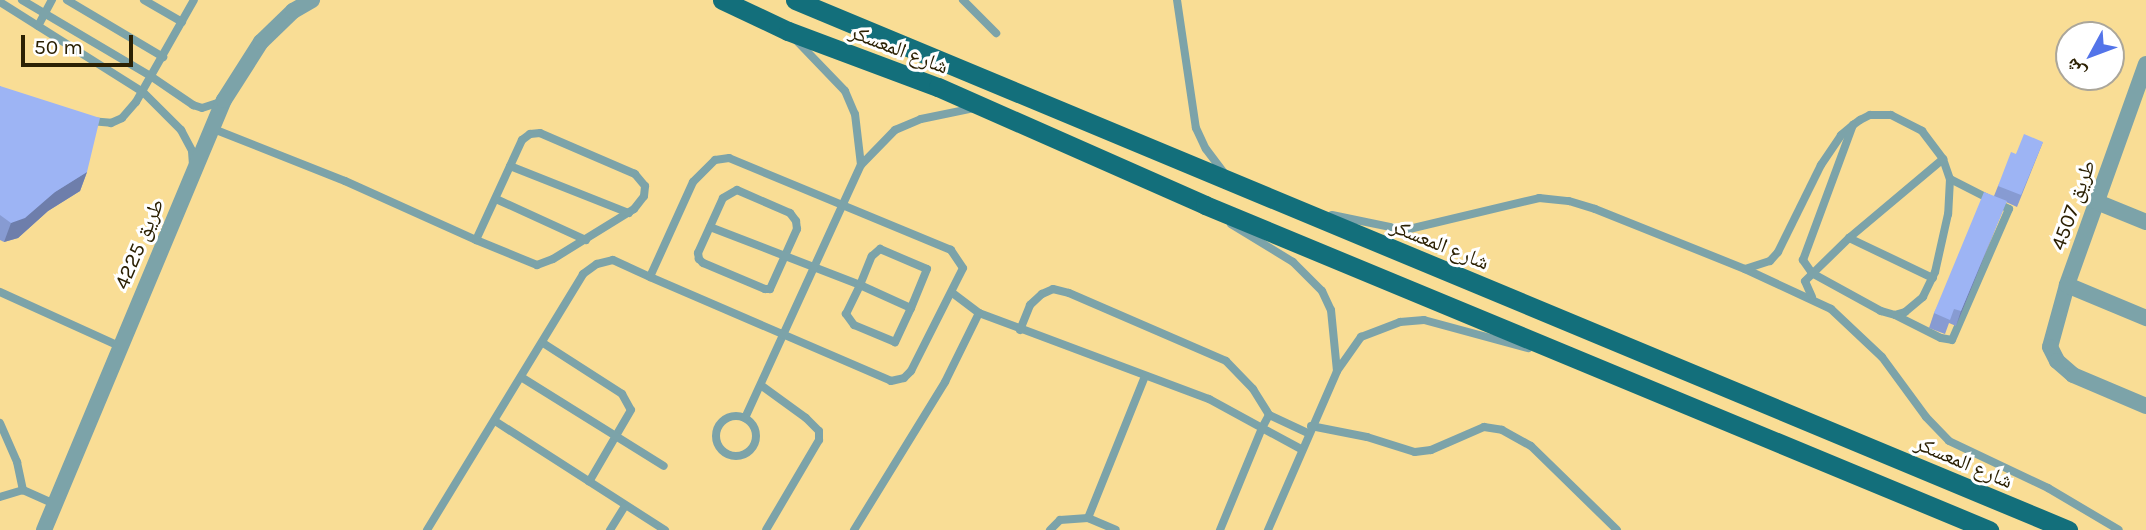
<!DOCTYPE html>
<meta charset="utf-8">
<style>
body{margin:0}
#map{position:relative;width:2146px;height:530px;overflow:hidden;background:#f9dd95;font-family:Karla,"Noto Naskh Arabic",sans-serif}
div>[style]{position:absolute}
.service>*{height:8px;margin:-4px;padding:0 4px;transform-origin:4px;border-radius:4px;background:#7ca3a9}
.service>.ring{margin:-4px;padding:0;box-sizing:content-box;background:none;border:8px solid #7ca3a9;border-radius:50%}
.minor>*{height:16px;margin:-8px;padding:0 8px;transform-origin:8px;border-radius:8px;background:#7ca3a9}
.primary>*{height:19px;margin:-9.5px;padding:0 9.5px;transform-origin:9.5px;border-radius:9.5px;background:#136f7b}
.wall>*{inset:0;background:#879bd2}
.shaded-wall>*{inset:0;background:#6e7eab}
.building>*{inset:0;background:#9db4f4}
span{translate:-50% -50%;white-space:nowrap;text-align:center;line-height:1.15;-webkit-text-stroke:6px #fff;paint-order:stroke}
.street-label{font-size:21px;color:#2c2103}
.north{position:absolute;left:2055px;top:21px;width:70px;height:70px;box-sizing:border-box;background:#fff;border:2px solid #aba69a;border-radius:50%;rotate:229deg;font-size:19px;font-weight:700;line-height:28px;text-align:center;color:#2c2103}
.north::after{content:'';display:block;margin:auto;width:24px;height:32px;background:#5374e9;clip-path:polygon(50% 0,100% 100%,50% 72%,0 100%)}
.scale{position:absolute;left:21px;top:35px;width:112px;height:32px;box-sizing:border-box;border:4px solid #2c2103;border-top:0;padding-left:9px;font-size:21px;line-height:24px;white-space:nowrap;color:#2c2103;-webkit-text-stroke:5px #fff;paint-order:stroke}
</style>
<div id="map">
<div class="service">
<i style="left:22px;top:0;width:151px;rotate:30.6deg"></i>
<i style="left:152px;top:77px;width:50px;rotate:34.3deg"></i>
<i style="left:193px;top:105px;width:9px;rotate:18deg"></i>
<i style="left:202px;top:108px;width:20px;rotate:-18deg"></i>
<i style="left:67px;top:0;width:112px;rotate:30.7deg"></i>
<i style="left:144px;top:0;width:44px;rotate:30.1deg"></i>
<i style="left:963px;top:0;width:47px;rotate:45deg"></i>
<i style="left:1177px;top:0;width:129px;rotate:81.6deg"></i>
<i style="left:1196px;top:128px;width:23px;rotate:65deg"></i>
<i style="left:1206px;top:149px;width:30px;rotate:53deg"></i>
<i style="left:0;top:2px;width:169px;rotate:32.2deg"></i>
<i style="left:143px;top:92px;width:54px;rotate:45deg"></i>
<i style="left:181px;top:130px;width:24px;rotate:62deg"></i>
<i style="left:192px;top:151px;width:13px;rotate:86deg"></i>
<i style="left:38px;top:26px;width:30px;rotate:-62deg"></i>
<i style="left:795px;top:39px;width:72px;rotate:46.1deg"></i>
<i style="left:845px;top:91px;width:25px;rotate:67deg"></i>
<i style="left:855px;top:114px;width:51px;rotate:83.3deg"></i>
<i style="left:90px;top:121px;width:21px;rotate:5deg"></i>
<i style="left:111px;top:123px;width:12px;rotate:-24deg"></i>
<i style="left:122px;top:118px;width:21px;rotate:-49deg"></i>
<i style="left:136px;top:102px;width:117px;rotate:-60.4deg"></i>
<i style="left:211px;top:128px;width:144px;rotate:21.6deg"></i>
<i style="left:345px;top:181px;width:144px;rotate:24.2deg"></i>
<i style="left:476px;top:240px;width:66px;rotate:22.3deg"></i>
<i style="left:537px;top:265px;width:17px;rotate:-21deg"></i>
<i style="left:553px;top:259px;width:95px;rotate:-31.7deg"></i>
<i style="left:634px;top:209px;width:16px;rotate:-52deg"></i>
<i style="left:644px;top:196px;width:10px;rotate:-84deg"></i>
<i style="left:645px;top:186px;width:16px;rotate:-130deg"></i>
<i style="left:635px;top:174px;width:103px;rotate:-156.7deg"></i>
<i style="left:540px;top:133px;width:10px;rotate:174deg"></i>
<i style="left:530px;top:134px;width:10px;rotate:143deg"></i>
<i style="left:522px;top:140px;width:110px;rotate:114.7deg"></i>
<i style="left:510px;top:166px;width:128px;rotate:21.6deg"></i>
<i style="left:737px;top:190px;width:58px;rotate:23.5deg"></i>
<i style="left:790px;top:213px;width:10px;rotate:53deg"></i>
<i style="left:796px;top:221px;width:8px;rotate:83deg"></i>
<i style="left:797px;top:229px;width:66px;rotate:114.2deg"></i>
<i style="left:770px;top:289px;width:5px;rotate:180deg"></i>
<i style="left:765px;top:289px;width:67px;rotate:-157.2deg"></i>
<i style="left:703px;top:263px;width:6px;rotate:-135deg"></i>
<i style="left:699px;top:259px;width:6px;rotate:-99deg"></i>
<i style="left:698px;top:253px;width:60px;rotate:-65.6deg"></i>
<i style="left:723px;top:198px;width:16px;rotate:-30deg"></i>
<i style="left:496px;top:199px;width:99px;rotate:24.5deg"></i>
<i style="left:1332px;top:215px;width:75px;rotate:11.6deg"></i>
<i style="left:1405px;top:230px;width:138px;rotate:-13.4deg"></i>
<i style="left:1539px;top:198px;width:30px;rotate:6deg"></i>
<i style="left:1569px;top:201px;width:27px;rotate:17deg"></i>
<i style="left:1595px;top:209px;width:162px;rotate:21.8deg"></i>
<i style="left:1745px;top:269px;width:95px;rotate:24.9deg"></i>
<i style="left:1831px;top:309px;width:70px;rotate:43.3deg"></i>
<i style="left:1882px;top:357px;width:74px;rotate:53.7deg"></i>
<i style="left:1926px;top:417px;width:33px;rotate:46deg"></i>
<i style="left:1949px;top:441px;width:110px;rotate:25.4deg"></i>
<i style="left:2048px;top:488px;width:82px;rotate:30.6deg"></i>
<i style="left:1231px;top:224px;width:73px;rotate:31.5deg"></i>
<i style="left:1293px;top:262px;width:41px;rotate:45deg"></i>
<i style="left:1322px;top:291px;width:21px;rotate:65deg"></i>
<i style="left:1331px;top:310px;width:61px;rotate:84.4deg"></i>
<i style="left:710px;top:227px;width:161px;rotate:21.1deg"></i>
<i style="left:860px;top:285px;width:56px;rotate:24.3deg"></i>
<i style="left:911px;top:308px;width:38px;rotate:115deg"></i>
<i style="left:895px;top:342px;width:44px;rotate:-157.5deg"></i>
<i style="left:854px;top:325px;width:14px;rotate:-126deg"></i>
<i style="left:846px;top:314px;width:32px;rotate:-64deg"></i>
<i style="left:860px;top:285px;width:31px;rotate:-68deg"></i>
<i style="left:872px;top:256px;width:11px;rotate:-41deg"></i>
<i style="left:880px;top:249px;width:51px;rotate:23.1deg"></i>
<i style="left:927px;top:269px;width:42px;rotate:112.3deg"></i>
<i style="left:1849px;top:238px;width:123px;rotate:-40deg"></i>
<i style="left:1745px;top:269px;width:26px;rotate:-18deg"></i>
<i style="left:1770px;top:261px;width:12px;rotate:-48deg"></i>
<i style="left:1778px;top:252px;width:97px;rotate:-63.7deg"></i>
<i style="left:1821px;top:165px;width:36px;rotate:-56deg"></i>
<i style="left:1841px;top:135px;width:16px;rotate:-40deg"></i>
<i style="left:1853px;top:125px;width:9px;rotate:-36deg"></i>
<i style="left:1860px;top:120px;width:11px;rotate:-27deg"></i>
<i style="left:1870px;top:115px;width:21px"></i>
<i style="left:1891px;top:115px;width:35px;rotate:27deg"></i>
<i style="left:1922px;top:131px;width:35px;rotate:53deg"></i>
<i style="left:1943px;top:159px;width:21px;rotate:71deg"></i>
<i style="left:1950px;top:179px;width:35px;rotate:93deg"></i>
<i style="left:1948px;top:214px;width:59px;rotate:102.6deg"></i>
<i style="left:1935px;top:272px;width:28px;rotate:116deg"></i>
<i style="left:1923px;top:297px;width:23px;rotate:140deg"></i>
<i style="left:1905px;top:312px;width:10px;rotate:163deg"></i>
<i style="left:1895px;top:315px;width:15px;rotate:-164deg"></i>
<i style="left:1881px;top:311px;width:79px;rotate:-151.2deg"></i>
<i style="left:1812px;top:273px;width:16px;rotate:-125deg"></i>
<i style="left:1803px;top:260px;width:144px;rotate:-69.7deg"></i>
<i style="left:0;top:292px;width:131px;rotate:24.4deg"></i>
<i style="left:1812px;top:297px;width:17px;rotate:-114deg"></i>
<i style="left:1805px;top:281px;width:62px;rotate:-44.3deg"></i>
<i style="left:1849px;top:238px;width:93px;rotate:25.5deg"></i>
<i style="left:979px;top:313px;width:246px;rotate:20.5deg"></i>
<i style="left:1209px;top:399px;width:60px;rotate:28.7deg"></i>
<i style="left:1262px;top:428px;width:15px;rotate:-62deg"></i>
<i style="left:1895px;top:315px;width:51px;rotate:26.6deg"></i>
<i style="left:1941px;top:338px;width:11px;rotate:10deg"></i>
<i style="left:1952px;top:340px;width:143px;rotate:-66.5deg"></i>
<i style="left:2009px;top:209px;width:66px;rotate:-153deg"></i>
<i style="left:1020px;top:330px;width:27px;rotate:-68deg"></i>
<i style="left:1030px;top:305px;width:16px;rotate:-43deg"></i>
<i style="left:1042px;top:294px;width:12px;rotate:-24deg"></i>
<i style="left:1053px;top:289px;width:16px;rotate:14deg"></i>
<i style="left:1069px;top:293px;width:171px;rotate:23.4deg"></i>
<i style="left:1226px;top:361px;width:39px;rotate:46deg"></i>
<i style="left:1253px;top:389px;width:31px;rotate:58deg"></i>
<i style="left:1269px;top:415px;width:43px;rotate:24.8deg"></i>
<i style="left:543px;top:343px;width:94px;rotate:32.8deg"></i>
<i style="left:622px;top:394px;width:18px;rotate:61deg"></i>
<i style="left:631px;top:410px;width:83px;rotate:120.3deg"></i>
<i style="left:521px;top:377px;width:168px;rotate:31.9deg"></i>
<i style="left:762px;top:386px;width:54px;rotate:36deg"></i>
<i style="left:806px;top:418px;width:18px;rotate:45deg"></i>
<i style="left:819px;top:431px;width:9px;rotate:90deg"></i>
<i style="left:819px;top:440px;width:104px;rotate:120.5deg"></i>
<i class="ring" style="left:716px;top:416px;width:32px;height:32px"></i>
<i style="left:745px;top:418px;width:278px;rotate:-65.4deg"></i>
<i style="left:861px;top:165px;width:49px;rotate:-45.8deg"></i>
<i style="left:895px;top:130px;width:28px;rotate:-23deg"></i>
<i style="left:921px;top:119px;width:54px;rotate:-11.7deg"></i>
<i style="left:495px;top:421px;width:202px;rotate:32.7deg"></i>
<i style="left:0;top:423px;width:43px;rotate:66.4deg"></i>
<i style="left:17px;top:462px;width:29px;rotate:78deg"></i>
<i style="left:1311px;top:426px;width:57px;rotate:11.1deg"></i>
<i style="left:1367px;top:437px;width:50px;rotate:17.4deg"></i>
<i style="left:1415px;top:452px;width:16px;rotate:-7deg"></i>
<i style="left:1431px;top:450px;width:58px;rotate:-23.5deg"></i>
<i style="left:1484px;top:427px;width:18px;rotate:9deg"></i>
<i style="left:1502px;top:430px;width:33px;rotate:29deg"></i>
<i style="left:1531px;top:446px;width:120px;rotate:44.3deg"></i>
<i style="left:0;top:497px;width:24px;rotate:-17deg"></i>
<i style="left:23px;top:490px;width:35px;rotate:24deg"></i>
<i style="left:1088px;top:518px;width:30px;rotate:23deg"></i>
<i style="left:427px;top:530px;width:300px;rotate:-58.6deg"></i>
<i style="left:583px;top:274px;width:17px;rotate:-36deg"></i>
<i style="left:597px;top:264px;width:16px;rotate:-14deg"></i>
<i style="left:613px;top:260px;width:41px;rotate:24.7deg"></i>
<i style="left:650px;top:277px;width:262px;rotate:23.3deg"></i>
<i style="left:891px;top:381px;width:13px;rotate:-13deg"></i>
<i style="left:904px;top:378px;width:10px;rotate:-45deg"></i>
<i style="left:911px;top:371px;width:115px;rotate:-63.2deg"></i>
<i style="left:963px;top:268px;width:22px;rotate:-124deg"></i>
<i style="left:951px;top:250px;width:240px;rotate:-157.5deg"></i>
<i style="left:729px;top:158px;width:14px;rotate:172deg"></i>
<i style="left:715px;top:160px;width:31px;rotate:135deg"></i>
<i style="left:693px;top:182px;width:104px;rotate:114.4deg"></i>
<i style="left:610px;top:530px;width:28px;rotate:-58deg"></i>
<i style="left:854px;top:530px;width:174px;rotate:-58.4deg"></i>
<i style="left:945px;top:382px;width:77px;rotate:-63.8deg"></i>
<i style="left:979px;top:313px;width:34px;rotate:-143deg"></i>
<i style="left:1050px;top:530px;width:14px;rotate:-45deg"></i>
<i style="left:1060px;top:520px;width:28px;rotate:-4deg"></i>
<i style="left:1088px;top:518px;width:153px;rotate:-68.1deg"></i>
<i style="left:1220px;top:530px;width:110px;rotate:-67.6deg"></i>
<i style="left:1262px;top:428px;width:44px;rotate:28.3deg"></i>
<i style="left:1268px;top:530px;width:173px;rotate:-66.5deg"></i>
<i style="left:1337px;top:371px;width:42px;rotate:-54.8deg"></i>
<i style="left:1361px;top:337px;width:42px;rotate:-21deg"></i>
<i style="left:1400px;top:322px;width:24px;rotate:-5deg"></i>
<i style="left:1424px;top:320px;width:108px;rotate:15.1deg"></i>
</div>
<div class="minor">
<i style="left:2146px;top:64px;width:235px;rotate:109.7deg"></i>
<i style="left:2067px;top:285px;width:64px;rotate:105.3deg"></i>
<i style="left:2050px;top:347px;width:16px;rotate:63deg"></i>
<i style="left:2057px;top:361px;width:21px;rotate:41deg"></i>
<i style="left:2073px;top:375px;width:79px;rotate:23deg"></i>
<i style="left:2097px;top:202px;width:53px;rotate:22.2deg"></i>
<i style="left:2067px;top:285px;width:86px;rotate:22.7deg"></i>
<i style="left:44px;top:530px;width:466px;rotate:-67.3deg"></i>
<i style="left:224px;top:100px;width:69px;rotate:-57.5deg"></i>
<i style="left:261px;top:42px;width:45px;rotate:-44.1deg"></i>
<i style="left:293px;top:11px;width:22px;rotate:-30deg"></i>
</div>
<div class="primary">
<i style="left:722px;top:0;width:73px;rotate:25.2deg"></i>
<i style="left:788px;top:31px;width:160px;rotate:20.5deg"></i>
<i style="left:938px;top:87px;width:292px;rotate:23.8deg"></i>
<i style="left:1205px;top:205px;width:849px;rotate:22.52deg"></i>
<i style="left:795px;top:0;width:1379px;rotate:22.6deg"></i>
</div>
<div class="wall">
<i style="clip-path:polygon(0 86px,87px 172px,80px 191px,48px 211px,18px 238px,4px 242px,0 240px)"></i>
<i style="clip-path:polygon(2043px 142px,2017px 207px,2006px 202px,1956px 326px,1949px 323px,1945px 334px,1929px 328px,1934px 313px,1994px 196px,1998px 186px,2016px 154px)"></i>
</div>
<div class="shaded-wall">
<i style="clip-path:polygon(87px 172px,80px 191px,48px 211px,18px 238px,4px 242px,11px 223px,55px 192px)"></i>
<i style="clip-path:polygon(2007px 201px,2001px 215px,1956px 326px,1961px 311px)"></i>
</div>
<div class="building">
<i style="clip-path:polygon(0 86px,100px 118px,87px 172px,55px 192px,25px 218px,11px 223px,0 215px)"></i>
<i style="clip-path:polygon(2024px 134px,2043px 142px,2021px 195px,1998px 186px,2011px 152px,2016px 154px)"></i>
<i style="clip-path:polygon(1984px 192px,2007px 201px,1961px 311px,1954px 309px,1950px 320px,1934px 313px)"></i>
</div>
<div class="street-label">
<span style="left:899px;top:49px;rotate:21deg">شارع المعسكر</span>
<span style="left:2073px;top:205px;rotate:-70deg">طريق 4507</span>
<span style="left:139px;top:244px;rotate:-67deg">طريق 4225</span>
<span style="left:1440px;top:244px;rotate:22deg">شارع المعسكر</span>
<span style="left:1964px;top:462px;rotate:23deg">شارع المعسكر</span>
</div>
<div class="north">ش</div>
<div class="scale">50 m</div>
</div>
